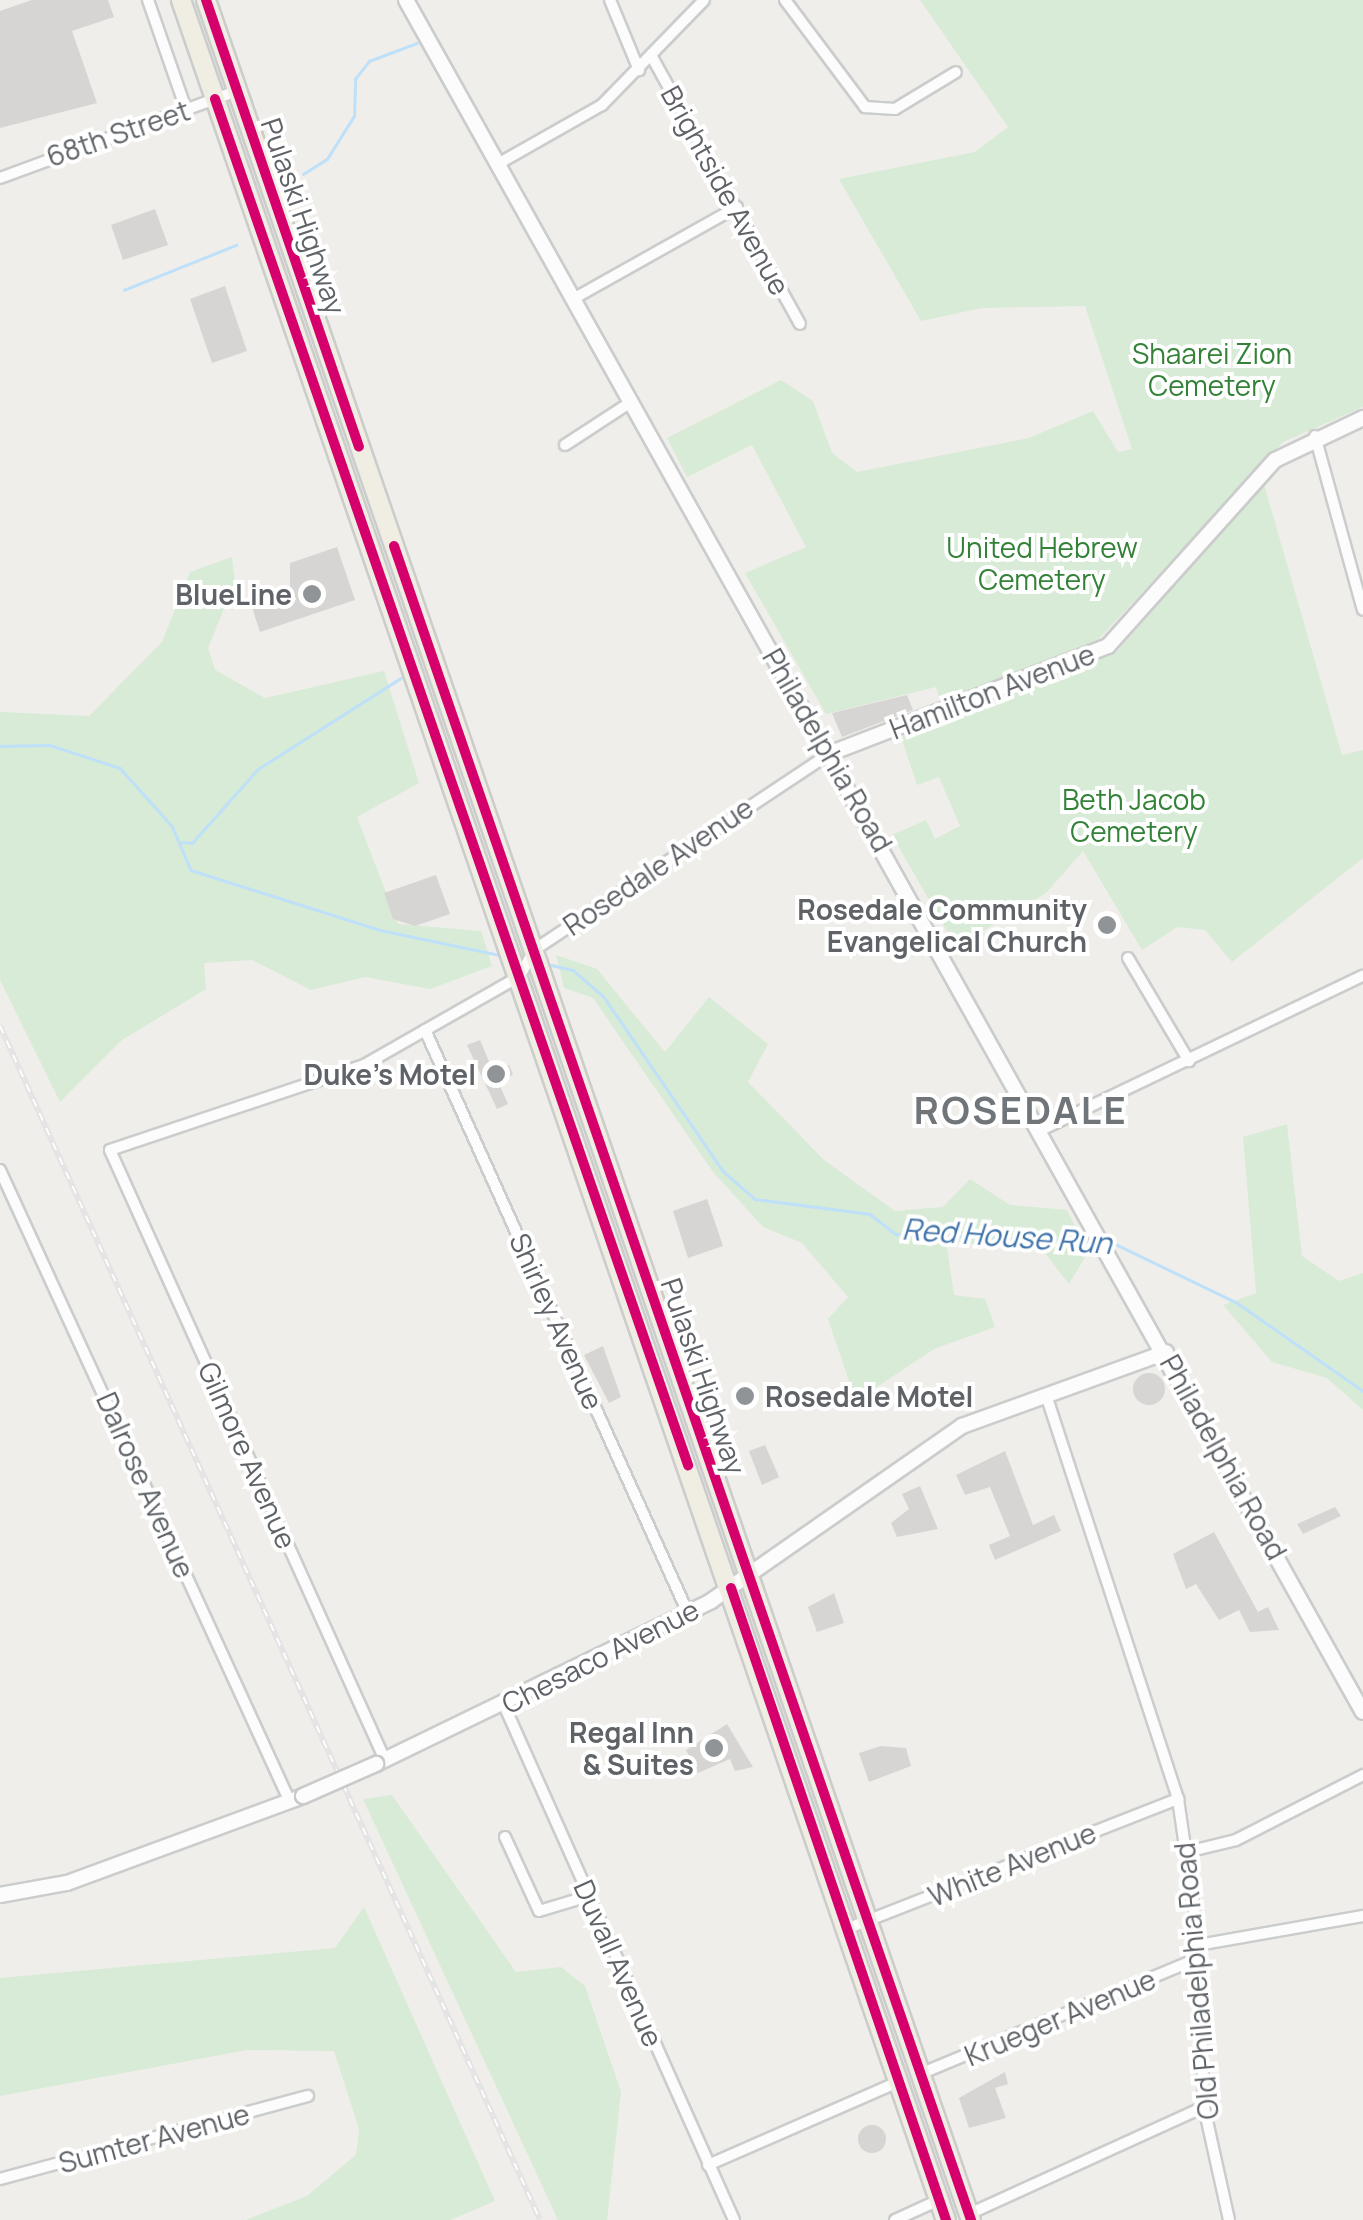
<!DOCTYPE html>
<meta charset="utf-8">
<style>
body{margin:0}
#map{position:relative;width:1363px;height:2220px;overflow:hidden;background:#efeeea;font-family:Manrope,sans-serif}
div>[style]{position:absolute}
.green>*{inset:0;background:#d8ebd6}
.stream>*{height:2.5px;margin:-1.25px;padding:0 1.25px;transform-origin:1.25px;border-radius:1.25px;background:#bfe0f9}
.building>*{inset:0;background:#d6d5d3}
.round{border-radius:50%}
.roads{filter:drop-shadow(2px 0 #cbcccc) drop-shadow(-2px 0 #cbcccc) drop-shadow(0 2px #cbcccc) drop-shadow(0 -2px #cbcccc)}
.street>*{height:10px;margin:-5px;padding:0 5px;transform-origin:5px;border-radius:5px;background:#fdfcfc}
.secondary>*{height:14px;margin:-7px;padding:0 7px;transform-origin:7px;border-radius:7px;background:#fdfcfc}
.highway>*{height:18px;margin:-9px;padding:0 9px;transform-origin:9px;border-radius:9px;background:#f0ede3}
.rail>*{height:6px;margin-top:-3px;transform-origin:0;background:repeating-linear-gradient(90deg,#fff 0 8px,#e4e4e4 0 16px);box-sizing:border-box;border-block:2px solid #e4e4e4}
.bridges{filter:drop-shadow(2px 0 #cacacb) drop-shadow(-2px 0 #cacacb) drop-shadow(0 2px #cacacb) drop-shadow(0 -2px #cacacb)}
.secondary-bridge>*{height:14px;margin:-7px;padding:0 7px;transform-origin:7px;border-radius:7px;background:#fdfcfc}
.cycleway>*{height:10px;margin:-5px;padding:0 5px;transform-origin:5px;border-radius:5px;background:#d6006c}
.dots>*{width:28px;height:28px;translate:-50% -50%;box-sizing:border-box;border:5px solid #fff;border-radius:50%}
span{translate:-50% -50%;white-space:nowrap;text-align:center;line-height:1.15;-webkit-text-stroke:8px #fff;paint-order:stroke}
.street-label{font-size:28px;color:#5f6368}
.park-label{font-size:28px;color:#348238}
.poi-label{font-size:28px;color:#5f6368;font-weight:700}
.right{translate:-100% -50%;text-align:right}
.left{translate:0 -50%;text-align:left}
.water-label{font-size:30px;color:#4174aa;font-style:italic}
.district-label{font-size:38px;color:#70757a;font-weight:700;letter-spacing:2.5px}
</style>
<div id="map">
<div class="green">
<i style="clip-path:polygon(920px 0,1363px 0,1363px 407px,1283px 442px,1094px 644px,941px 702px,936px 687px,826px 714px,745px 573px,806px 547px,752px 445px,687px 477px,667px 438px,781px 380px,813px 401px,832px 453px,857px 472px,1029px 438px,1093px 411px,1118px 452px,1132px 449px,1085px 306px,982px 308px,921px 321px,839px 179px,975px 152px,1008px 127px)"></i>
<i style="clip-path:polygon(1263px 481px,1342px 755px,1363px 750px,1363px 858px,1232px 962px,1205px 930px,1177px 927px,1142px 950px,1083px 851px,1046px 893px,956px 947px,892px 835px,926px 820px,935px 839px,960px 826px,939px 777px,917px 785px,901px 737px,1116px 653px)"></i>
<i style="clip-path:polygon(232px 557px,235px 582px,208px 648px,215px 670px,265px 698px,384px 671px,419px 783px,357px 817px,398px 924px,481px 931px,492px 966px,430px 989px,365px 977px,311px 990px,252px 960px,204px 963px,206px 989px,122px 1040px,60px 1102px,0 980px,0 712px,89px 716px,162px 642px,190px 572px)"></i>
<i style="clip-path:polygon(556px 955px,597px 969px,665px 1052px,709px 997px,768px 1044px,748px 1082px,824px 1160px,895px 1211px,943px 1207px,970px 1179px,1010px 1205px,1067px 1210px,1088px 1252px,1069px 1284px,1044px 1252px,946px 1241px,954px 1295px,985px 1299px,995px 1327px,934px 1349px,856px 1401px,828px 1319px,848px 1297px,802px 1243px,763px 1227px,713px 1172px,593px 998px,564px 988px)"></i>
<i style="clip-path:polygon(1287px 1124px,1302px 1256px,1339px 1281px,1363px 1273px,1363px 1410px,1327px 1378px,1272px 1362px,1223px 1305px,1256px 1293px,1243px 1137px)"></i>
<i style="clip-path:polygon(392px 1795px,516px 1972px,561px 1967px,585px 1986px,621px 2092px,607px 2220px,558px 2220px,363px 1799px)"></i>
<i style="clip-path:polygon(364px 1907px,495px 2201px,450px 2220px,246px 2220px,307px 2196px,356px 2155px,359px 2129px,334px 2051px,247px 2050px,0 2096px,0 1978px,335px 1948px)"></i>
</div>
<div class="stream">
<i style="left:303px;top:174px;width:28px;rotate:-32deg"></i>
<i style="left:327px;top:159px;width:51px;rotate:-57.9deg"></i>
<i style="left:354px;top:116px;width:37px;rotate:-88deg"></i>
<i style="left:355px;top:79px;width:23px;rotate:-52deg"></i>
<i style="left:369px;top:61px;width:51px;rotate:-20.6deg"></i>
<i style="left:124px;top:290px;width:121px;rotate:-21.9deg"></i>
<i style="left:0;top:746px;width:50px;rotate:-1.1deg"></i>
<i style="left:50px;top:745px;width:74px;rotate:18.2deg"></i>
<i style="left:120px;top:768px;width:78px;rotate:48.1deg"></i>
<i style="left:172px;top:826px;width:48px;rotate:66.6deg"></i>
<i style="left:191px;top:870px;width:198px;rotate:17.6deg"></i>
<i style="left:380px;top:930px;width:123px;rotate:11.8deg"></i>
<i style="left:182px;top:842px;width:10px;rotate:6deg"></i>
<i style="left:192px;top:843px;width:99px;rotate:-48.3deg"></i>
<i style="left:258px;top:769px;width:169px;rotate:-32.5deg"></i>
<i style="left:547px;top:964px;width:27px;rotate:13deg"></i>
<i style="left:573px;top:970px;width:41px;rotate:41.1deg"></i>
<i style="left:604px;top:997px;width:211px;rotate:55.6deg"></i>
<i style="left:723px;top:1171px;width:43px;rotate:41.2deg"></i>
<i style="left:755px;top:1199px;width:116px;rotate:7.4deg"></i>
<i style="left:870px;top:1214px;width:33px;rotate:38deg"></i>
<i style="left:896px;top:1234px;width:195px;rotate:2.1deg"></i>
<i style="left:1109px;top:1241px;width:141px;rotate:25.7deg"></i>
<i style="left:1236px;top:1302px;width:155px;rotate:35deg"></i>
</div>
<div class="building">
<i style="clip-path:polygon(32px 0,108px 0,114px 17px,72px 31px,97px 103px,0 128px,0 11px)"></i>
<i style="clip-path:polygon(155px 209px,168px 245px,123px 260px,111px 225px)"></i>
<i style="clip-path:polygon(225px 286px,247px 351px,212px 363px,190px 299px)"></i>
<i style="clip-path:polygon(337px 547px,355px 600px,260px 632px,250px 601px,290px 588px,290px 563px)"></i>
<i style="clip-path:polygon(907px 695px,913px 710px,842px 737px,832px 713px)"></i>
<i style="clip-path:polygon(436px 875px,450px 914px,415px 926px,393px 919px,384px 893px)"></i>
<i style="clip-path:polygon(480px 1040px,493px 1071px,509px 1065px,513px 1074px,500px 1086px,508px 1104px,497px 1109px,467px 1045px)"></i>
<i style="clip-path:polygon(707px 1199px,723px 1246px,688px 1258px,673px 1211px)"></i>
<i style="clip-path:polygon(603px 1346px,621px 1397px,609px 1403px,584px 1355px)"></i>
<i class="round" style="left:1133px;top:1373px;width:32px;height:32px"></i>
<i style="clip-path:polygon(765px 1445px,779px 1477px,762px 1485px,749px 1451px)"></i>
<i style="clip-path:polygon(1005px 1451px,1033px 1525px,1054px 1515px,1061px 1531px,995px 1560px,989px 1545px,1010px 1536px,990px 1487px,965px 1495px,956px 1475px)"></i>
<i style="clip-path:polygon(920px 1486px,938px 1529px,897px 1537px,891px 1523px,909px 1509px,902px 1494px)"></i>
<i style="clip-path:polygon(1335px 1507px,1341px 1516px,1303px 1534px,1297px 1524px)"></i>
<i style="clip-path:polygon(1214px 1532px,1258px 1612px,1268px 1607px,1279px 1630px,1250px 1632px,1239px 1610px,1219px 1620px,1196px 1584px,1186px 1589px,1173px 1554px)"></i>
<i style="clip-path:polygon(834px 1593px,844px 1623px,817px 1632px,808px 1607px)"></i>
<i style="clip-path:polygon(727px 1724px,753px 1767px,735px 1771px,730px 1759px,698px 1773px,686px 1750px)"></i>
<i style="clip-path:polygon(881px 1746px,906px 1748px,911px 1766px,869px 1782px,859px 1753px)"></i>
<i style="clip-path:polygon(1005px 2072px,1008px 2084px,995px 2088px,1006px 2118px,969px 2128px,959px 2098px)"></i>
<i class="round" style="left:858px;top:2125px;width:28px;height:28px"></i>
</div>
<div class="roads">
<div class="street">
<i style="left:148px;top:0;width:115px;rotate:70.8deg"></i>
<i style="left:610px;top:0;width:76px;rotate:67.5deg"></i>
<i style="left:785px;top:0;width:134px;rotate:53.2deg"></i>
<i style="left:865px;top:107px;width:30px;rotate:4deg"></i>
<i style="left:895px;top:109px;width:71px;rotate:-31.2deg"></i>
<i style="left:652px;top:57px;width:305px;rotate:61deg"></i>
<i style="left:498px;top:164px;width:120px;rotate:-29.6deg"></i>
<i style="left:602px;top:105px;width:146px;rotate:-45.8deg"></i>
<i style="left:0;top:178px;width:252px;rotate:-20.2deg"></i>
<i style="left:573px;top:299px;width:188px;rotate:-29.3deg"></i>
<i style="left:1315px;top:436px;width:180px;rotate:74.6deg"></i>
<i style="left:565px;top:445px;width:79px;rotate:-33.1deg"></i>
<i style="left:1128px;top:958px;width:120px;rotate:59.4deg"></i>
<i style="left:425px;top:1030px;width:640px;rotate:65.72deg"></i>
<i style="left:1043px;top:1129px;width:355px;rotate:-25.6deg"></i>
<i style="left:0;top:1170px;width:695px;rotate:65.35deg"></i>
<i style="left:1048px;top:1401px;width:419px;rotate:71.9deg"></i>
<i style="left:1178px;top:1799px;width:131px;rotate:81.7deg"></i>
<i style="left:1197px;top:1929px;width:178px;rotate:87.7deg"></i>
<i style="left:1204px;top:2107px;width:116px;rotate:77.5deg"></i>
<i style="left:504px;top:1705px;width:564px;rotate:65.93deg"></i>
<i style="left:385px;top:1760px;width:669px;rotate:-114.27deg"></i>
<i style="left:110px;top:1150px;width:268px;rotate:-18.5deg"></i>
<i style="left:364px;top:1065px;width:180px;rotate:-29.7deg"></i>
<i style="left:520px;top:976px;width:30px;rotate:-62deg"></i>
<i style="left:534px;top:950px;width:356px;rotate:-33.6deg"></i>
<i style="left:505px;top:1837px;width:81px;rotate:65.3deg"></i>
<i style="left:539px;top:1911px;width:52px;rotate:-16.7deg"></i>
<i style="left:1187px;top:1852px;width:50px;rotate:-13.8deg"></i>
<i style="left:1236px;top:1840px;width:143px;rotate:-27.1deg"></i>
<i style="left:846px;top:1929px;width:357px;rotate:-21.4deg"></i>
<i style="left:1198px;top:1945px;width:168px;rotate:-10deg"></i>
<i style="left:920px;top:2074px;width:302px;rotate:-22.6deg"></i>
<i style="left:708px;top:2165px;width:207px;rotate:-23.6deg"></i>
<i style="left:0;top:2179px;width:319px;rotate:-15.1deg"></i>
<i style="left:969px;top:2214px;width:258px;rotate:-24.5deg"></i>
<i style="left:895px;top:2220px;width:48px;rotate:-24.4deg"></i>
</div>
<div class="secondary">
<i style="left:406px;top:0;width:1961px;rotate:60.8deg"></i>
<i style="left:831px;top:753px;width:297px;rotate:-21.1deg"></i>
<i style="left:1108px;top:646px;width:250px;rotate:-48.1deg"></i>
<i style="left:1275px;top:460px;width:98px;rotate:-25.5deg"></i>
<i style="left:376px;top:1764px;width:373px;rotate:-25.9deg"></i>
<i style="left:711px;top:1601px;width:306px;rotate:-34.9deg"></i>
<i style="left:962px;top:1426px;width:217px;rotate:-19.9deg"></i>
<i style="left:0;top:1895px;width:68px;rotate:-10.2deg"></i>
<i style="left:67px;top:1883px;width:252px;rotate:-20.2deg"></i>
</div>
<div class="highway">
<i style="left:181px;top:0;width:2348px;rotate:70.99deg"></i>
<i style="left:206px;top:0;width:2348px;rotate:70.99deg"></i>
</div>
</div>
<div class="rail">
<i style="left:0;top:1026px;width:1310px;rotate:65.66deg"></i>
</div>
<div class="bridges">
<div class="secondary-bridge">
<i style="left:303px;top:1796px;width:80px;rotate:-23.7deg"></i>
</div>
</div>
<div class="cycleway">
<i style="left:206px;top:0;width:472px;rotate:71.1deg"></i>
<i style="left:215px;top:99px;width:1446px;rotate:70.9deg"></i>
<i style="left:394px;top:546px;width:1771px;rotate:70.98deg"></i>
<i style="left:731px;top:1588px;width:668px;rotate:71.21deg"></i>
</div>
<div class="dots">
<i style="left:312px;top:594px;background:#919496"></i>
<i style="left:1107px;top:925px;background:#919496"></i>
<i style="left:496px;top:1074px;background:#919496"></i>
<i style="left:745px;top:1396px;background:#919496"></i>
<i style="left:714px;top:1748px;background:#919496"></i>
</div>
<div class="street-label">
<span style="left:118px;top:133px;rotate:-19deg">68th Street</span>
<span style="left:726px;top:190px;rotate:61deg">Brightside Avenue</span>
<span style="left:304px;top:216px;rotate:71deg">Pulaski Highway</span>
<span style="left:992px;top:691px;rotate:-21deg">Hamilton Avenue</span>
<span style="left:828px;top:750px;rotate:60deg">Philadelphia Road</span>
<span style="left:658px;top:866px;rotate:-34deg">Rosedale Avenue</span>
<span style="left:557px;top:1321px;rotate:66deg">Shirley Avenue</span>
<span style="left:704px;top:1376px;rotate:71deg">Pulaski Highway</span>
<span style="left:248px;top:1455px;rotate:66deg">Gilmore Avenue</span>
<span style="left:1224px;top:1457px;rotate:61deg">Philadelphia Road</span>
<span style="left:146px;top:1485px;rotate:66deg">Dalrose Avenue</span>
<span style="left:600px;top:1656px;rotate:-27deg">Chesaco Avenue</span>
<span style="left:1012px;top:1864px;rotate:-22deg">White Avenue</span>
<span style="left:619px;top:1963px;rotate:66deg">Duvall Avenue</span>
<span style="left:1196px;top:1981px;rotate:-95deg">Old Philadelphia Road</span>
<span style="left:1060px;top:2017px;rotate:-23deg">Krueger Avenue</span>
<span style="left:154px;top:2138px;rotate:-15deg">Sumter Avenue</span>
</div>
<div class="park-label">
<span style="left:1212px;top:369px">Shaarei Zion<br>Cemetery</span>
<span style="left:1042px;top:563px">United Hebrew<br>Cemetery</span>
<span style="left:1134px;top:815px">Beth Jacob<br>Cemetery</span>
</div>
<div class="poi-label">
<span class="right" style="left:292px;top:594px">BlueLine</span>
<span class="right" style="left:1087px;top:925px">Rosedale Community<br>Evangelical Church</span>
<span class="right" style="left:476px;top:1074px">Duke’s Motel</span>
<span class="left" style="left:765px;top:1396px">Rosedale Motel</span>
<span class="right" style="left:694px;top:1748px">Regal Inn<br>&amp; Suites</span>
</div>
<div class="water-label">
<span style="left:1007px;top:1236px;rotate:4deg">Red House Run</span>
</div>
<div class="district-label">
<span style="left:1021px;top:1110px">ROSEDALE</span>
</div>
</div>
